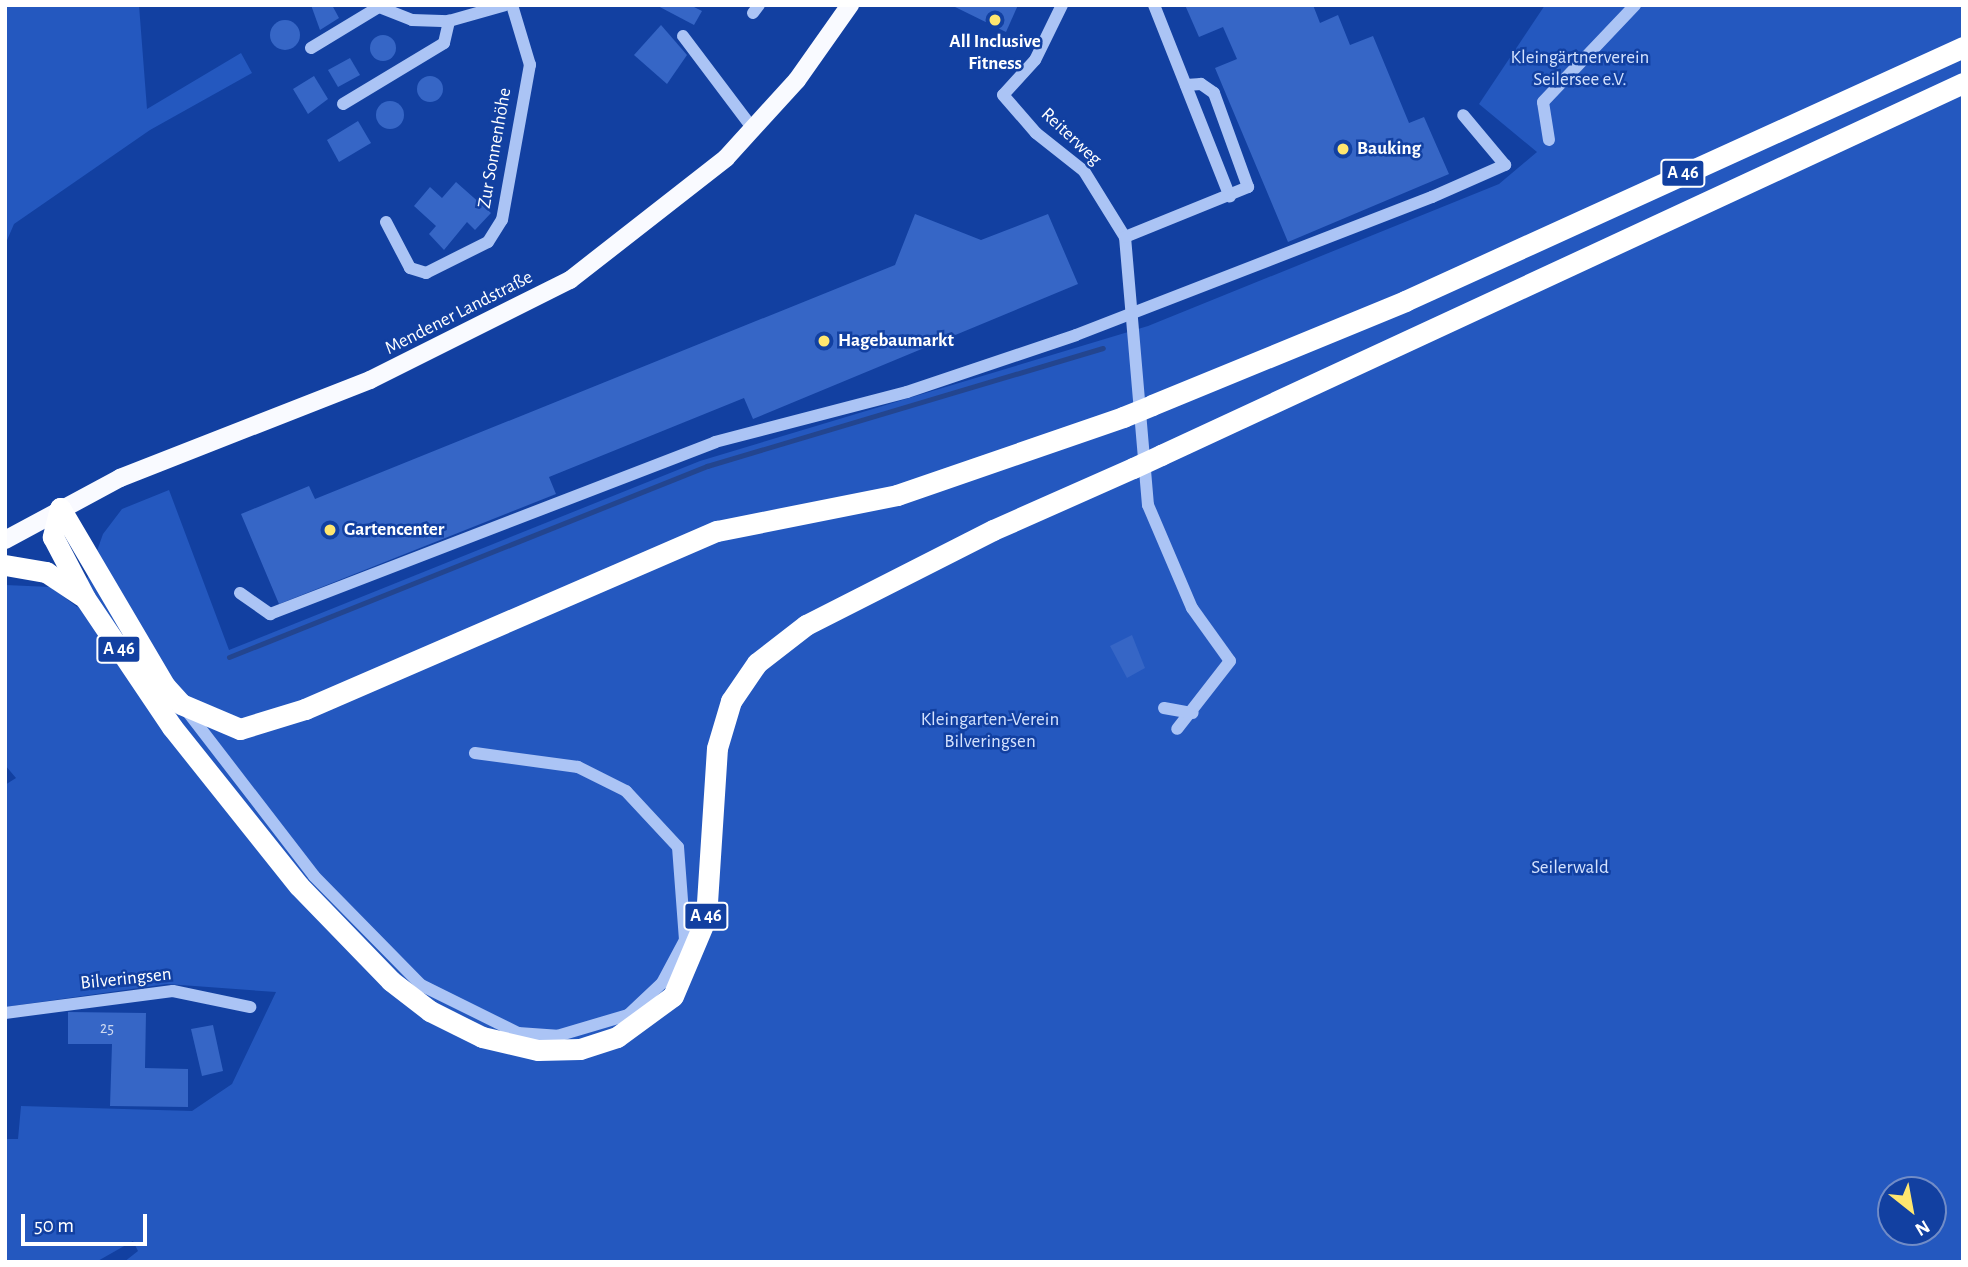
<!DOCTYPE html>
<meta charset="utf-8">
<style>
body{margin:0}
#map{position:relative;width:1968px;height:1267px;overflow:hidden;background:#1240a1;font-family:"Alegreya Sans",sans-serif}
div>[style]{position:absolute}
.green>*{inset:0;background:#2458bf}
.stream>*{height:5px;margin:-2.5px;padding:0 2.5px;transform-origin:2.5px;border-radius:2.5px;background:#23458f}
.building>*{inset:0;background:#3666c6}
.round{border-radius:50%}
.minor>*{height:12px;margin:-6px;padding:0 6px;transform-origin:6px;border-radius:6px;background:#abc4f5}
.major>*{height:18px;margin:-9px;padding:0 9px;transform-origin:9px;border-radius:9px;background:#f9faff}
.highway>*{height:21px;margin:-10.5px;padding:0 10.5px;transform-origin:10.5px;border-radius:10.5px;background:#fff}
.highway-bridge>*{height:21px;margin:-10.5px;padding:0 10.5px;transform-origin:10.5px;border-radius:10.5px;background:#fff}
.dots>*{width:19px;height:19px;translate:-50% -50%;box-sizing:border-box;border:4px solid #1240a1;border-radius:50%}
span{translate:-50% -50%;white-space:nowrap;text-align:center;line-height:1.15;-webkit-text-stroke:5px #1240a1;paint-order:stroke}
.number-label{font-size:16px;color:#cdd9f1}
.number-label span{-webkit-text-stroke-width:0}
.shield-label span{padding:2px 5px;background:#1240a1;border:2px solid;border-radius:5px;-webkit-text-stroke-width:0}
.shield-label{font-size:18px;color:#fff;font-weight:700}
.poi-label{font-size:19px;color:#fff;font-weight:700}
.left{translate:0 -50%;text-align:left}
.park-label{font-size:19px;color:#d4e2fe}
.street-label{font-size:19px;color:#fff}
.frame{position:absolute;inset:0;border:7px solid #fff;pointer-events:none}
.north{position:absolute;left:1877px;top:1176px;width:70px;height:70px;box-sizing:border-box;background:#1240a1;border:2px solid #718cc7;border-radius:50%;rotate:149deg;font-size:19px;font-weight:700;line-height:28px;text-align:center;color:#fff}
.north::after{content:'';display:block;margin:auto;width:24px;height:32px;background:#ffe66f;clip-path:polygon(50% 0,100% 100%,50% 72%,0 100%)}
.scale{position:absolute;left:21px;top:1214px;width:126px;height:32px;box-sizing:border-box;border:4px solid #fff;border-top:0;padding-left:9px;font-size:21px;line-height:24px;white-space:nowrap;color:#fff;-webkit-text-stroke:5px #1240a1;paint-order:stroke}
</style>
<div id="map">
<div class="green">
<i style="clip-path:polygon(5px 5px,139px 5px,147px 109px,241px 53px,252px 73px,150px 130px,14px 224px,5px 245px)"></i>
<i style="clip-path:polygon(evenodd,1545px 5px,1963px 5px,1963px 1262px,124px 1262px,138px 1251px,133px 1241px,96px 1262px,5px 1262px,5px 1139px,18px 1139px,21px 1106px,192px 1111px,232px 1084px,276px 992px,167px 984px,5px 1007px,5px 785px,16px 778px,5px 765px,5px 585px,51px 587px,77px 607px,103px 534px,122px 509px,169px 490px,229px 650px,700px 461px,1148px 326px,1499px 184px,1537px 152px,1479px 104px,1545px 5px,1891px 1190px,1933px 1190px,1933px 1232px,1891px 1232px,1891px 1190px)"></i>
</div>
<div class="stream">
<i style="left:229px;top:657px;width:515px;rotate:-21.78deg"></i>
<i style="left:707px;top:466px;width:413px;rotate:-16.6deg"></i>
</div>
<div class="building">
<i style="clip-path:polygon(311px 5px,332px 5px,339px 18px,320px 30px)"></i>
<i style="clip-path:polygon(656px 5px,690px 5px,702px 11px,694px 25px)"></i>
<i style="clip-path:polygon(951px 5px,1018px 5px,1006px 32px)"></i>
<i style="clip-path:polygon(1185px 5px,1313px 5px,1320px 23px,1338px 15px,1350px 45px,1373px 36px,1409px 123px,1424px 117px,1449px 174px,1288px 242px,1215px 68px,1237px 59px,1223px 27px,1199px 37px)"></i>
<i class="round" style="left:270px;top:20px;width:30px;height:30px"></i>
<i style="clip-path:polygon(661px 25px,687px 55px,667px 84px,634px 55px)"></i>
<i class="round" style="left:370px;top:35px;width:26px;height:26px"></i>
<i style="clip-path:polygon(350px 58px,360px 75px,338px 87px,328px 70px)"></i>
<i style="clip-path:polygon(314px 76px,328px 99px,308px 114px,293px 89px)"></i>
<i class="round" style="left:417px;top:76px;width:26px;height:26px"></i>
<i class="round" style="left:376px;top:101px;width:28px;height:28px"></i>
<i style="clip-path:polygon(358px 121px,371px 143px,339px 162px,327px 140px)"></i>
<i style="clip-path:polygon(456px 182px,491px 213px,475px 230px,467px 222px,444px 250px,429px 234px,436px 226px,414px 206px,430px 187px,442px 198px)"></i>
<i style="clip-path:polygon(915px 214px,981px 240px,1048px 214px,1078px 284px,753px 419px,744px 398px,549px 477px,556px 494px,279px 604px,241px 514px,309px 486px,315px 499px,895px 265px)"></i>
<i style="clip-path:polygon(1132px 635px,1145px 668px,1127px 678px,1110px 646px)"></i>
<i style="clip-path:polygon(68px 1012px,146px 1013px,145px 1068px,188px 1069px,188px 1107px,110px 1106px,112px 1044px,68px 1044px)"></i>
<i style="clip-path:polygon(213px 1025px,223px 1071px,202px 1076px,191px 1029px)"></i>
</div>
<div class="minor">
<i style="left:374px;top:5px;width:41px;rotate:21.5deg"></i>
<i style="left:412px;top:20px;width:37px;rotate:2deg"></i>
<i style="left:449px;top:21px;width:58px;rotate:-15.9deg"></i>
<i style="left:1062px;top:5px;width:61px;rotate:116.1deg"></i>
<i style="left:1035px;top:60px;width:47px;rotate:132.4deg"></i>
<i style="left:1003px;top:95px;width:50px;rotate:49deg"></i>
<i style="left:1036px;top:133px;width:61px;rotate:38.4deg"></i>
<i style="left:1084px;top:171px;width:78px;rotate:58.2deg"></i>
<i style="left:1125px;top:237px;width:269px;rotate:85.1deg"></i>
<i style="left:1148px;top:505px;width:112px;rotate:66.9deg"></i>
<i style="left:1192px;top:608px;width:65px;rotate:54.4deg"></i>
<i style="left:1230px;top:661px;width:86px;rotate:127.9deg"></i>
<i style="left:1154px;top:5px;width:206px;rotate:68.4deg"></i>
<i style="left:753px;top:13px;width:10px;rotate:-53deg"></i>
<i style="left:683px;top:36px;width:116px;rotate:53deg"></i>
<i style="left:311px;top:48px;width:77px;rotate:-31.2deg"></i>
<i style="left:343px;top:104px;width:118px;rotate:-31.1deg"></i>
<i style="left:444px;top:43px;width:23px;rotate:-77deg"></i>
<i style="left:1549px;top:140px;width:38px;rotate:-99deg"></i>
<i style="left:1543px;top:102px;width:134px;rotate:-46.5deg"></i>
<i style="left:386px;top:222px;width:52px;rotate:62.4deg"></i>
<i style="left:410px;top:268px;width:17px;rotate:17deg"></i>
<i style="left:426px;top:273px;width:69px;rotate:-26.6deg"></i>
<i style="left:488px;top:242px;width:26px;rotate:-58deg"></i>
<i style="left:502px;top:220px;width:158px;rotate:-79.8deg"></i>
<i style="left:530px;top:65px;width:63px;rotate:-106.7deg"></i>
<i style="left:1125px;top:237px;width:133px;rotate:-22.1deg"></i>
<i style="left:1248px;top:187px;width:100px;rotate:-109.9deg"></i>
<i style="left:1214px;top:93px;width:16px;rotate:-145deg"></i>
<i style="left:1201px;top:84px;width:15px;rotate:176deg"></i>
<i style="left:240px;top:593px;width:37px;rotate:35deg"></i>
<i style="left:270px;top:614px;width:477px;rotate:-21.1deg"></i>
<i style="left:715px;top:442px;width:198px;rotate:-14.6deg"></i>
<i style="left:907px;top:392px;width:178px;rotate:-18.6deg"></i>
<i style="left:1076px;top:335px;width:382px;rotate:-21.2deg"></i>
<i style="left:1432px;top:197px;width:80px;rotate:-23.7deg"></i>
<i style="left:1505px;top:165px;width:65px;rotate:-130deg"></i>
<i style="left:184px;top:707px;width:213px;rotate:52.4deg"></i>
<i style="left:314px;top:876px;width:153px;rotate:45.5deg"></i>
<i style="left:421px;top:985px;width:108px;rotate:26.3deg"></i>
<i style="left:518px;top:1033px;width:39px;rotate:4deg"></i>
<i style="left:557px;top:1036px;width:74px;rotate:-16.5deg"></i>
<i style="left:628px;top:1015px;width:47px;rotate:-43.3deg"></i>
<i style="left:662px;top:983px;width:49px;rotate:-61.9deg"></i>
<i style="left:685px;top:940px;width:93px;rotate:-94.3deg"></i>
<i style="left:678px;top:847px;width:76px;rotate:-132.9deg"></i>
<i style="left:626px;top:791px;width:54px;rotate:-153.4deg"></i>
<i style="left:578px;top:767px;width:104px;rotate:-172.3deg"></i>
<i style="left:1164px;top:708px;width:29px;rotate:10deg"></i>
<i style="left:5px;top:1013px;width:169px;rotate:-7.5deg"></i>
<i style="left:173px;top:991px;width:79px;rotate:11.7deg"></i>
</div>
<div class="major">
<i style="left:5px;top:540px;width:131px;rotate:-28.3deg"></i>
<i style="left:120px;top:478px;width:269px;rotate:-21.4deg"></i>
<i style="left:370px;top:380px;width:224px;rotate:-26.6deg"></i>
<i style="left:570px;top:280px;width:198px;rotate:-38deg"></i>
<i style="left:726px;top:158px;width:105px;rotate:-47.7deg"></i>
<i style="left:797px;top:80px;width:92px;rotate:-54.8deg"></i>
</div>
<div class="highway">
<i style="left:1152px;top:405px;width:274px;rotate:-22.3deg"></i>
<i style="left:1405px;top:301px;width:613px;rotate:-24.47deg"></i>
<i style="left:1161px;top:455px;width:884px;rotate:-24.88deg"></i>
<i style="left:60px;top:508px;width:30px;rotate:104deg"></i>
<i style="left:53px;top:537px;width:69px;rotate:62.3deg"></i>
<i style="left:85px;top:598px;width:156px;rotate:56deg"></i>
<i style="left:172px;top:727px;width:203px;rotate:51.4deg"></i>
<i style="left:299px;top:886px;width:132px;rotate:45.9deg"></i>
<i style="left:391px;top:981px;width:49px;rotate:37.6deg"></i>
<i style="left:430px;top:1011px;width:58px;rotate:26.6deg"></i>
<i style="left:482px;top:1037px;width:57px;rotate:13.1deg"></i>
<i style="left:538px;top:1050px;width:42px;rotate:-1.4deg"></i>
<i style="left:580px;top:1049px;width:39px;rotate:-18deg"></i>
<i style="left:617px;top:1037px;width:69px;rotate:-36.2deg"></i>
<i style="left:673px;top:996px;width:85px;rotate:-67.1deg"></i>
<i style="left:706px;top:918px;width:170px;rotate:-86.3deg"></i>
<i style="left:717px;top:748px;width:49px;rotate:-73.4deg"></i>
<i style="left:731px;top:701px;width:46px;rotate:-55.6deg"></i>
<i style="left:757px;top:663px;width:62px;rotate:-37.8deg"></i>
<i style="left:806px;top:625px;width:210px;rotate:-26.9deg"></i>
<i style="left:993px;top:530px;width:153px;rotate:-23.9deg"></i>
<i style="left:60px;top:508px;width:207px;rotate:59.5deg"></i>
<i style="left:165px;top:686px;width:24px;rotate:48deg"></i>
<i style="left:181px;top:704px;width:64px;rotate:23deg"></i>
<i style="left:240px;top:729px;width:68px;rotate:-17.1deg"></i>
<i style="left:305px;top:709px;width:449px;rotate:-23.4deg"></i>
<i style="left:717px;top:531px;width:184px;rotate:-11.3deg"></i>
<i style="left:897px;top:495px;width:239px;rotate:-19deg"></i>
<i style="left:5px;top:565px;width:42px;rotate:9.7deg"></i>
<i style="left:46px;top:572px;width:43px;rotate:33.7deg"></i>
</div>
<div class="highway-bridge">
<i style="left:1123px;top:417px;width:31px;rotate:-22deg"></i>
<i style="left:1133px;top:468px;width:31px;rotate:-25deg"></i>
</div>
<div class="dots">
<i style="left:995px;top:20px;background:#ffe66f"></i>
<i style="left:1343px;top:149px;background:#ffe66f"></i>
<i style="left:824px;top:341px;background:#ffe66f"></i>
<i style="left:330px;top:530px;background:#ffe66f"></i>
</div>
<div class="number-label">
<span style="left:107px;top:1028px">25</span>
</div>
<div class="shield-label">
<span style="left:1683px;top:173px">A 46</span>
<span style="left:119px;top:649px">A 46</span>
<span style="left:706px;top:916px">A 46</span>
</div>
<div class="poi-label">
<span style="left:995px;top:53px">All Inclusive<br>Fitness</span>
<span class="left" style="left:1357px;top:149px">Bauking</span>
<span class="left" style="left:838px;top:341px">Hagebaumarkt</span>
<span class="left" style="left:344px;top:530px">Gartencenter</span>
</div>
<div class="park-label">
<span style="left:1580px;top:69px">Kleingärtnerverein<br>Seilersee e.V.</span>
<span style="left:990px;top:731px">Kleingarten-Verein<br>Bilveringsen</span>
<span style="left:1570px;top:868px">Seilerwald</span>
</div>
<div class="street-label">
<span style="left:1071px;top:137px;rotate:43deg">Reiterweg</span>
<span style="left:495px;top:148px;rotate:-80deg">Zur Sonnenhöhe</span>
<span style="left:459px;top:313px;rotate:-27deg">Mendener Landstraße</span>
<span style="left:126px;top:979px;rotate:-6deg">Bilveringsen</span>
</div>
<div class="frame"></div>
<div class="north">N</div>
<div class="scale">50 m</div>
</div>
